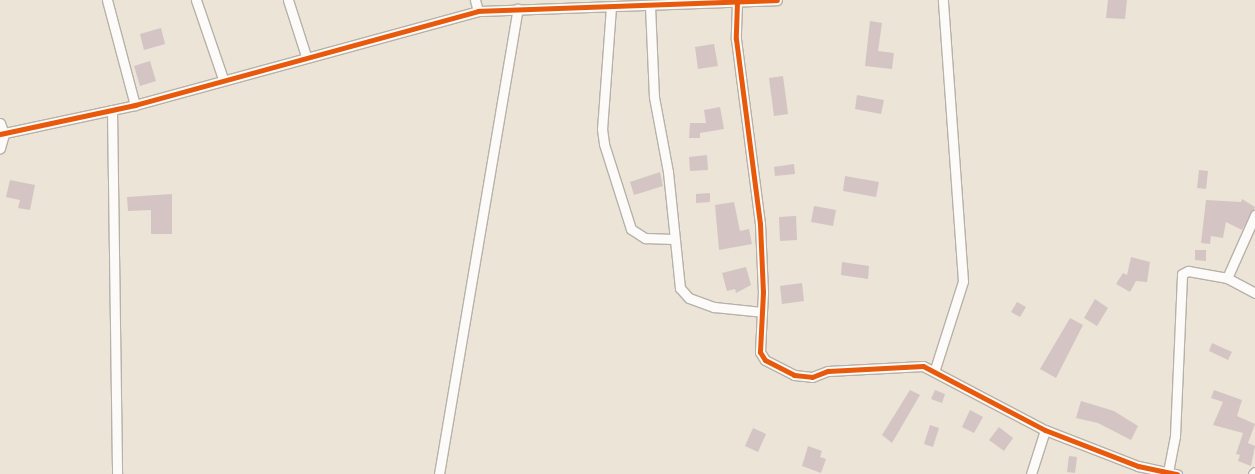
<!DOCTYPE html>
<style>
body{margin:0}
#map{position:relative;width:1255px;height:474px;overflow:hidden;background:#ebe4d7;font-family:"IM FELL English",serif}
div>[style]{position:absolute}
.building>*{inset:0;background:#d4c5c4}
.roads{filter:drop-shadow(1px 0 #b7b1a8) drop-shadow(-1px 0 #b7b1a8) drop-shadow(0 1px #b7b1a8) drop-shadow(0 -1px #b7b1a8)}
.street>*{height:9px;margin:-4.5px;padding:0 4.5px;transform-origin:4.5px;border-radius:4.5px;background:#fcfbf9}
.cycleway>*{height:5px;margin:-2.5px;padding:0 2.5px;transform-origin:2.5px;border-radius:2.5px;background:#e8590c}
span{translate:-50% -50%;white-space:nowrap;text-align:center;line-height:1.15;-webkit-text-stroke:3px #f7f3e8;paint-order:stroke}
</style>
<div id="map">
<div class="building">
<i style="clip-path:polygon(1108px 0,1127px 0,1125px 19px,1106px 18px)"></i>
<i style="clip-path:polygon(870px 21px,882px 23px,878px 51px,894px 53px,892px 69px,865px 66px)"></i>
<i style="clip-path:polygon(161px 28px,165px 44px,144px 50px,140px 34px)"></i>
<i style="clip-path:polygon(714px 44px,718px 66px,698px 69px,695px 47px)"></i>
<i style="clip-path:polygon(150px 61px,156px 81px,140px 86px,134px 66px)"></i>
<i style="clip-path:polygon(783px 76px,788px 114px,774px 116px,769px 78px)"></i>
<i style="clip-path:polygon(857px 95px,884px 100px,881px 114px,855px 109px)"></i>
<i style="clip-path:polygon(720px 107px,724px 129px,700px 133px,700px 138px,689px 138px,690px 123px,706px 123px,704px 110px)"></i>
<i style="clip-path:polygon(707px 155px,708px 170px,690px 171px,689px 157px)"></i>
<i style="clip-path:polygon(794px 164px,795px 174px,775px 176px,774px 167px)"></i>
<i style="clip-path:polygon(1199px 170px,1208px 171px,1206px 189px,1197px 188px)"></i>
<i style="clip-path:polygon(660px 172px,663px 186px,634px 195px,630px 182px)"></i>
<i style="clip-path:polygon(845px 176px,879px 182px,876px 197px,843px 191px)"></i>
<i style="clip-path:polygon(10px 180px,35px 185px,30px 210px,18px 208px,20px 200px,6px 197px)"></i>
<i style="clip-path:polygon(710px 193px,710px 202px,696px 203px,696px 194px)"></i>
<i style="clip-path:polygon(172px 194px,172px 234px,151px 234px,151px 210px,128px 211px,127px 197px)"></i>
<i style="clip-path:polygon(1242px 199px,1255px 207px,1242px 230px,1226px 222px,1223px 238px,1211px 236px,1210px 244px,1201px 243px,1206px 200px,1241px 202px)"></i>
<i style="clip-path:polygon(734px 202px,740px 231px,749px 229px,752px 244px,719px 250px,715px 205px)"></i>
<i style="clip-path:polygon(814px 206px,836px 210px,833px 226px,811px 222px)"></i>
<i style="clip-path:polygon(796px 216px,797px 240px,780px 241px,779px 217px)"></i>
<i style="clip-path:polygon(1195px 250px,1206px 250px,1206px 261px,1195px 260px)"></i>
<i style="clip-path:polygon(1131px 257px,1150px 262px,1147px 282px,1136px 281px,1130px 292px,1116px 284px,1123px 273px,1127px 275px)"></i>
<i style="clip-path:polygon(842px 262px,869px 266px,868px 279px,841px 275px)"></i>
<i style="clip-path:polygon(746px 267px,751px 285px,736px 293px,735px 289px,727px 291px,722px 273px)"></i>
<i style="clip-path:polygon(802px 283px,804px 301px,782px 304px,780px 286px)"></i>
<i style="clip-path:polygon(1095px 299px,1108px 308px,1097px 326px,1084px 318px)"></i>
<i style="clip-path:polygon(1017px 302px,1026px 307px,1020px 317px,1011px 312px)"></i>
<i style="clip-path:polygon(1070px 318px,1083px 325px,1056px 378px,1040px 369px)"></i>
<i style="clip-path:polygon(1212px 343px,1232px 352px,1228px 360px,1209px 351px)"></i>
<i style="clip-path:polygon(910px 390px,920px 395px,892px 443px,882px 435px)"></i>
<i style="clip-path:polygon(935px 390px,945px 394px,942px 403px,931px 399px)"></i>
<i style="clip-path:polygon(1214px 390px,1242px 400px,1237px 416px,1255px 424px,1248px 443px,1255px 446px,1251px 466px,1238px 461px,1240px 455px,1236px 454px,1243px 433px,1213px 425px,1223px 402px,1211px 398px)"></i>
<i style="clip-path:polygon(1081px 401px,1114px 411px,1138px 426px,1131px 440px,1098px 423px,1076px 418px)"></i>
<i style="clip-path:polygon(970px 410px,983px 417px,974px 433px,962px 427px)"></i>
<i style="clip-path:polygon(930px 425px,939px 428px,933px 447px,924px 444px)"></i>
<i style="clip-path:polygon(999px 427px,1013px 438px,1004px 451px,989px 440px)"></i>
<i style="clip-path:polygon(753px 428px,766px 434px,758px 452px,745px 446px)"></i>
<i style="clip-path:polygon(808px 446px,822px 451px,820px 457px,826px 459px,821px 473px,802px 466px)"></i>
<i style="clip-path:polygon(1069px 456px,1077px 457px,1075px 473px,1067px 472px)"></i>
</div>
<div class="roads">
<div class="street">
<i style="left:107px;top:0;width:109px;rotate:75.1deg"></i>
<i style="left:196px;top:0;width:83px;rotate:71.1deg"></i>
<i style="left:288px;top:0;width:59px;rotate:72.2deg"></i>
<i style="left:475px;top:0;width:11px;rotate:75deg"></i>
<i style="left:737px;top:2px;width:37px;rotate:92deg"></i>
<i style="left:736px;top:39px;width:187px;rotate:82.6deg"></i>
<i style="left:760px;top:224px;width:68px;rotate:87.5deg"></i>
<i style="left:763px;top:292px;width:60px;rotate:92.9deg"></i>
<i style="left:760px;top:352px;width:9px;rotate:58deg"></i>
<i style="left:765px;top:360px;width:33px;rotate:27deg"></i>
<i style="left:794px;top:375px;width:18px;rotate:6deg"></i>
<i style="left:812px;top:377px;width:17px;rotate:-21deg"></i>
<i style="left:828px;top:371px;width:95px;rotate:-3deg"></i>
<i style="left:923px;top:366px;width:138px;rotate:27.7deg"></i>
<i style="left:1045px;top:430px;width:100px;rotate:21.2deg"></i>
<i style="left:1138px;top:466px;width:40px;rotate:12deg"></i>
<i style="left:650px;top:6px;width:91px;rotate:87.5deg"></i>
<i style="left:654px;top:97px;width:76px;rotate:79.4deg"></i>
<i style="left:668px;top:172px;width:117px;rotate:84.1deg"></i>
<i style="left:680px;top:288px;width:13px;rotate:48deg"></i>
<i style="left:689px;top:298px;width:27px;rotate:20deg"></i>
<i style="left:714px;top:307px;width:48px;rotate:5.9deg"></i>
<i style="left:611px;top:7px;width:122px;rotate:94.2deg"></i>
<i style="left:602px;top:129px;width:15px;rotate:82deg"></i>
<i style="left:604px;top:144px;width:89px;rotate:72.4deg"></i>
<i style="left:631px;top:229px;width:17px;rotate:33deg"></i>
<i style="left:645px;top:238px;width:28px;rotate:2deg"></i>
<i style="left:112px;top:110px;width:364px;rotate:89.2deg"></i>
<i style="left:0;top:123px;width:12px;rotate:70deg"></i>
<i style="left:4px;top:134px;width:15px;rotate:106deg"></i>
<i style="left:0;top:134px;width:138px;rotate:-12.1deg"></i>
<i style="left:135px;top:105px;width:356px;rotate:-15.3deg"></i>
<i style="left:478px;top:11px;width:299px;rotate:-2.1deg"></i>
<i style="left:1227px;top:278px;width:69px;rotate:-66deg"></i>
<i style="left:935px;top:369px;width:92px;rotate:-72.3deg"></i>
<i style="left:963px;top:281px;width:282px;rotate:-94.1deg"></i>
<i style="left:1168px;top:472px;width:37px;rotate:-79deg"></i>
<i style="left:1175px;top:436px;width:162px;rotate:-87.5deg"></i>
<i style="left:1182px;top:274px;width:7px;rotate:-27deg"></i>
<i style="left:1188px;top:271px;width:40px;rotate:10deg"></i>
<i style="left:1227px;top:278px;width:32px;rotate:28deg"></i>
<i style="left:439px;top:474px;width:472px;rotate:-80.4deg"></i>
<i style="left:1031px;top:474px;width:46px;rotate:-72.3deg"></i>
<i style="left:1253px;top:474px;width:3px;rotate:-45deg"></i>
</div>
</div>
<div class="cycleway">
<i style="left:737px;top:2px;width:37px;rotate:92deg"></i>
<i style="left:736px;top:39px;width:187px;rotate:82.6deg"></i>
<i style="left:760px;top:224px;width:68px;rotate:87.5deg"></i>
<i style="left:763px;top:292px;width:60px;rotate:92.9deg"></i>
<i style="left:760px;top:352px;width:9px;rotate:58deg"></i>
<i style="left:765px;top:360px;width:33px;rotate:27deg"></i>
<i style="left:794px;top:375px;width:18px;rotate:6deg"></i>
<i style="left:812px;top:377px;width:17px;rotate:-21deg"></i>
<i style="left:828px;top:371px;width:95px;rotate:-3deg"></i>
<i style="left:923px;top:366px;width:138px;rotate:27.7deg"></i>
<i style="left:1045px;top:430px;width:100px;rotate:21.2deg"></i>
<i style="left:1138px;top:466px;width:40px;rotate:12deg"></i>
<i style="left:0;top:134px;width:138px;rotate:-12.1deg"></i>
<i style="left:135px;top:105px;width:356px;rotate:-15.3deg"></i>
<i style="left:478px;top:11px;width:299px;rotate:-2.1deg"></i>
</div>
</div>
